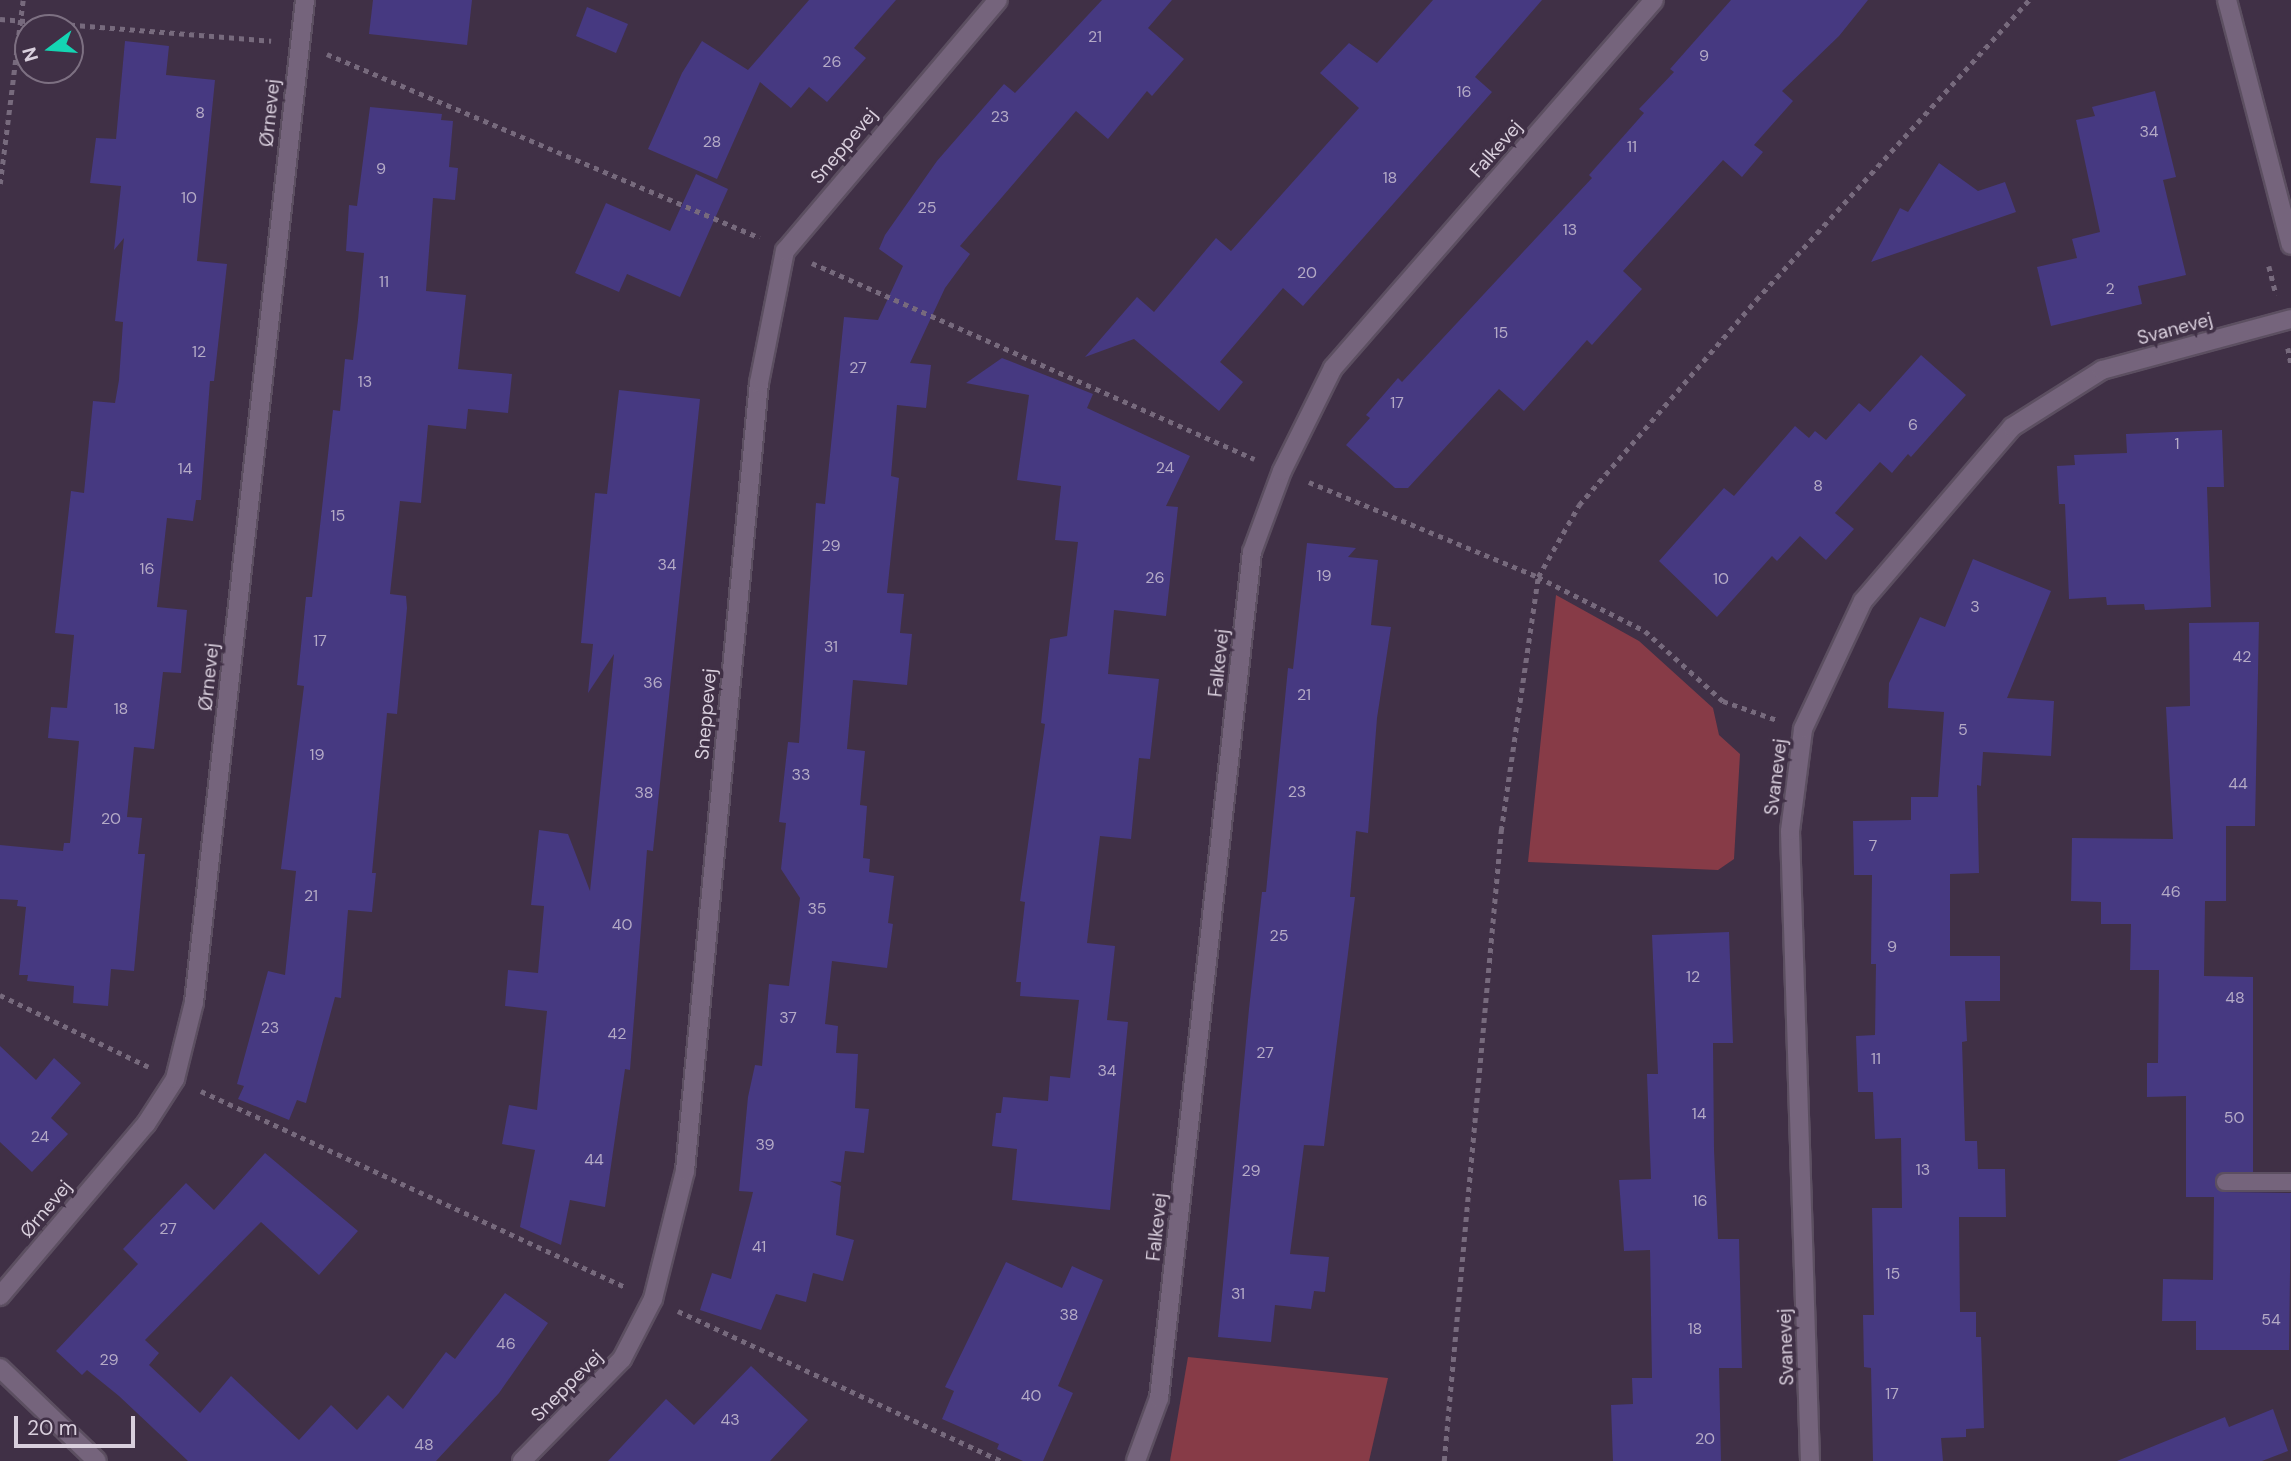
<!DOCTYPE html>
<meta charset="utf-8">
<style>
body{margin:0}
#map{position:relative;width:2291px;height:1461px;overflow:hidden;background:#403046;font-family:"DM Sans",sans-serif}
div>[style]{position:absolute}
.green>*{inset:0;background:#873b47}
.building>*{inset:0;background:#463981}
.path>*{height:4.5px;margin-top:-2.25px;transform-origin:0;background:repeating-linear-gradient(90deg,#776a7d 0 5px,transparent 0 10px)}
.roads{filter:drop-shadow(2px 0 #5c4f61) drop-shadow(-2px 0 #5c4f61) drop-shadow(0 2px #5c4f61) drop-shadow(0 -2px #5c4f61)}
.lane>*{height:16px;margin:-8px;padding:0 8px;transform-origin:8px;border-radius:8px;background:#75647c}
.street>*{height:18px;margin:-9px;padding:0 9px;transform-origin:9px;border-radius:9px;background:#75647c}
.secondary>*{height:18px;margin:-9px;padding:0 9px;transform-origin:9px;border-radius:9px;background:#75647c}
span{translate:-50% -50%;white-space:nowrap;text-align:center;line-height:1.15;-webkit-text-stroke:7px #403046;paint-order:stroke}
.number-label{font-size:16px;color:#b4aac6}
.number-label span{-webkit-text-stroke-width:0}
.street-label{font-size:19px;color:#d9cfdd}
.north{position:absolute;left:14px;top:14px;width:70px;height:70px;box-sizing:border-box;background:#403046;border:2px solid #7d7082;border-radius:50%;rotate:254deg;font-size:19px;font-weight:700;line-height:28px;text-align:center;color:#d9cfdd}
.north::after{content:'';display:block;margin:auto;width:24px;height:32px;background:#14d5b3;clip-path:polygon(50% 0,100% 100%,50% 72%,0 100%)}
.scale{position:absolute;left:14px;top:1416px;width:121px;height:32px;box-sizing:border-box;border:4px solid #d9cfdd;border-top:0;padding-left:9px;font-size:21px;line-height:24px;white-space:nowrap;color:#d9cfdd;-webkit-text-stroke:5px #403046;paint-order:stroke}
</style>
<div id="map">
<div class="green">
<i style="clip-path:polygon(1556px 595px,1639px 641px,1713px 708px,1719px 735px,1740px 754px,1734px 859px,1718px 870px,1528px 862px)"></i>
<i style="clip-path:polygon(1188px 1357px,1388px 1378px,1369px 1461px,1170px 1461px)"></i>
</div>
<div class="building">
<i style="clip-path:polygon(373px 0,472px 0,467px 45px,369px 34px)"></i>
<i style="clip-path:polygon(809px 0,896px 0,854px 48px,866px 58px,827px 102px,809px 87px,791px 108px,760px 82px,717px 179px,648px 149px,682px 73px,702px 41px,748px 70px)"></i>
<i style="clip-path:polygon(1102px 0,1172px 0,1148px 28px,1184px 59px,1152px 96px,1147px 91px,1108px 139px,1076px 111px,960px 246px,970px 254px,945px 288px,910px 363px,931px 365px,926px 408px,897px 405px,891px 476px,899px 478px,887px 593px,904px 594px,900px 633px,912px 634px,907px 685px,853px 680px,847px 749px,865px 751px,860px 805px,867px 806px,863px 858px,870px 859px,869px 872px,894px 876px,888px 923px,893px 924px,887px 968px,832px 961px,825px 1024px,838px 1026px,836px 1053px,858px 1054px,855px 1108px,869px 1109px,864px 1153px,845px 1151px,841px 1182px,830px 1181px,841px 1186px,836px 1235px,854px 1240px,843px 1281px,813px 1273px,806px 1302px,776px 1294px,761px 1330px,700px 1310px,712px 1273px,731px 1279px,753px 1192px,739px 1191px,748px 1097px,755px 1065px,762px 1066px,769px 984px,789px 986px,800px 898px,781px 869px,786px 823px,779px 822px,788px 742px,799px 743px,816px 503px,825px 504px,844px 317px,878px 320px,903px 266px,879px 249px,885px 235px,937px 161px,1004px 84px,1015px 93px)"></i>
<i style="clip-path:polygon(1433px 0,1542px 0,1475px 77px,1492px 92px,1303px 306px,1283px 288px,1220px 362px,1243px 382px,1219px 411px,1134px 339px,1085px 357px,1137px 297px,1154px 312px,1216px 238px,1231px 251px,1359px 108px,1320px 73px,1349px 43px,1377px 63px)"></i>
<i style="clip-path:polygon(1731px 0,1868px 0,1839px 36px,1782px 91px,1793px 101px,1754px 145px,1763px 152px,1742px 177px,1723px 160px,1623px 271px,1642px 289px,1592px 345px,1587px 340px,1524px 411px,1499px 389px,1408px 488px,1395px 488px,1346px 445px,1370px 418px,1366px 415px,1398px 378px,1402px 382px,1592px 178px,1589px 175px,1644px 113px,1639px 109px,1674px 72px,1670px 69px)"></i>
<i style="clip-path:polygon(587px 7px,628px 24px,616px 53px,576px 36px)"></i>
<i style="clip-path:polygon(125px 41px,169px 46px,166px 75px,215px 80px,197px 261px,227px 264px,214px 381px,210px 381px,201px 500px,196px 500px,193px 521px,167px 518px,157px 607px,187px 610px,181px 673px,163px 672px,154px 749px,134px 747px,127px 817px,142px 818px,138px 854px,145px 854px,134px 971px,111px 969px,108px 1006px,73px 1003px,74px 986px,27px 981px,28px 975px,19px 975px,26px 907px,17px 906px,18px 900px,0 899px,0 845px,63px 851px,64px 843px,70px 843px,79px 741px,48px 738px,51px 707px,67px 708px,74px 635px,55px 633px,71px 491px,84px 493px,93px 401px,115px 403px,119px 380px,123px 322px,115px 321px,124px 238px,114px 250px,121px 186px,90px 183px,96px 138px,116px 139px)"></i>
<i style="clip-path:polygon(2155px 91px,2176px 177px,2163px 180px,2186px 275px,2138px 286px,2142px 304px,2051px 326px,2037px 267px,2077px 258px,2072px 239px,2100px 232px,2076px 120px,2095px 116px,2092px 107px)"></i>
<i style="clip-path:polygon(370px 107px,442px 114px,441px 120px,453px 121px,449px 167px,458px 168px,455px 200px,433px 198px,426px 291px,466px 295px,458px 369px,512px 374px,508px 413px,468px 409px,466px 429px,428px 425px,421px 503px,400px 501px,390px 594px,406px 596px,407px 608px,397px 714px,387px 713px,372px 873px,376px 873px,372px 912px,348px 910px,341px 998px,335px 997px,306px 1103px,297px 1100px,289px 1120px,238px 1099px,244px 1086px,237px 1084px,268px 971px,285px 975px,296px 871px,281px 869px,304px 686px,297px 685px,306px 597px,312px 597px,333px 410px,340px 411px,345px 359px,353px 360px,358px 320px,364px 253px,346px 251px,349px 205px,357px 206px)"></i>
<i style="clip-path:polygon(1939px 163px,1978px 191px,2005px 182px,2016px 212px,1871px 262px,1900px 208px,1908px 212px)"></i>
<i style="clip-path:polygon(696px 174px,728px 189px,680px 297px,627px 274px,619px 292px,575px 273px,606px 203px,670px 231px)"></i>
<i style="clip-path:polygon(1921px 355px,1966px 395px,1911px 457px,1908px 454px,1892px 473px,1880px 462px,1835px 513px,1854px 529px,1826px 560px,1800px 536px,1777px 561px,1772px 556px,1717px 617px,1659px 561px,1724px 488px,1734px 496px,1795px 426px,1809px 438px,1815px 431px,1826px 440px,1859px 403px,1870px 412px)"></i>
<i style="clip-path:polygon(1002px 358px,1093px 394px,1087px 408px,1190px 456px,1166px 506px,1178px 507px,1166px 616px,1114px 610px,1108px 674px,1159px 679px,1150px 759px,1139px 758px,1131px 839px,1100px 836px,1087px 943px,1115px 946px,1107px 1020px,1128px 1022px,1110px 1210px,1012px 1200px,1017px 1149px,992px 1146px,996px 1113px,1001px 1113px,1003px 1097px,1048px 1101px,1050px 1076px,1070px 1078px,1079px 1000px,1020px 996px,1021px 982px,1016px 982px,1025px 902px,1020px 901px,1045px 724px,1041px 723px,1050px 639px,1067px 636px,1078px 542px,1055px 540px,1061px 486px,1017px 480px,1029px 395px,966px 383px)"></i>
<i style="clip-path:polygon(619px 390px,700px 399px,653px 851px,647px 850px,630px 1070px,625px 1069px,605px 1207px,570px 1200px,561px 1245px,520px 1227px,535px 1150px,502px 1144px,509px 1105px,537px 1110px,547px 1011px,505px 1006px,508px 970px,538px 973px,544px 906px,531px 905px,539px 830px,568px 834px,590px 891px,614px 654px,588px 693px,593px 644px,581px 643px,595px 493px,607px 494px)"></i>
<i style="clip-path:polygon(2222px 430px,2224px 487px,2207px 487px,2211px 607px,2145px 610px,2144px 604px,2107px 605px,2106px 597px,2069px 599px,2065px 504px,2059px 504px,2057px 466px,2075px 465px,2074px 455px,2127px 453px,2126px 434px)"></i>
<i style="clip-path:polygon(1307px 543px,1356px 548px,1348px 557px,1378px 560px,1371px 625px,1391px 627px,1377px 718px,1368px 833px,1356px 831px,1350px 897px,1355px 897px,1324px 1146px,1304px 1145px,1290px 1254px,1329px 1257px,1325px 1292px,1314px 1291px,1311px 1309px,1275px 1305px,1271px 1342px,1218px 1337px,1249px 1009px,1262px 892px,1266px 892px,1288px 668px,1293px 669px)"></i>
<i style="clip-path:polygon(1973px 559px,2051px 591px,2007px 698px,2054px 701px,2051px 756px,1983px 752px,1981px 786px,1977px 785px,1979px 873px,1950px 874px,1950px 956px,2000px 956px,2000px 1001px,1965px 1001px,1967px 1041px,1962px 1042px,1965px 1141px,1977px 1141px,1978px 1169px,2005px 1169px,2006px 1217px,1959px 1217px,1960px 1312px,1976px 1312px,1976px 1337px,1981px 1337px,1984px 1428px,1966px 1429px,1966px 1437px,1941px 1438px,1943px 1461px,1873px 1461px,1871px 1368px,1864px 1367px,1863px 1315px,1874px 1315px,1872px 1208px,1902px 1208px,1901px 1138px,1875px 1139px,1873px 1092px,1858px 1092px,1856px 1036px,1875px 1035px,1876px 964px,1871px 964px,1872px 875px,1854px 875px,1853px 821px,1911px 820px,1911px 797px,1938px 797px,1944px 712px,1888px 708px,1889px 683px,1920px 617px,1945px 627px)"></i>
<i style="clip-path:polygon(2259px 622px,2255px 826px,2226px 826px,2226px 901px,2205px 901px,2204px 976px,2253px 977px,2253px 1172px,2220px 1173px,2215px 1183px,2224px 1192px,2291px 1193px,2289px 1350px,2196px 1350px,2196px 1321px,2162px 1321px,2163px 1279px,2213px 1280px,2214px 1197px,2186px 1197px,2186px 1096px,2147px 1097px,2147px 1063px,2158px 1063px,2159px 970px,2130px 970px,2131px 924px,2101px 924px,2101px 902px,2071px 901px,2072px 838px,2173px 839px,2166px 707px,2190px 706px,2189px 623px)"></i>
<i style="clip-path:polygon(1729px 932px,1733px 1043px,1713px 1043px,1714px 1150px,1718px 1239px,1739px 1239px,1742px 1368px,1719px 1368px,1721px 1461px,1613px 1461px,1611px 1405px,1633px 1404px,1632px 1378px,1652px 1378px,1650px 1250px,1624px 1251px,1619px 1180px,1651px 1179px,1647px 1074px,1658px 1074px,1652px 935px)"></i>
<i style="clip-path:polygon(0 1046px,36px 1080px,54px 1058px,81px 1083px,51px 1118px,68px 1134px,32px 1172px,0 1142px)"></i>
<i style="clip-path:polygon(265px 1153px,358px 1231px,319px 1275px,261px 1222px,145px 1340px,159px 1353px,149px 1365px,200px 1413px,231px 1376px,299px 1440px,331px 1405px,357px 1430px,388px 1395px,403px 1409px,446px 1352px,455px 1359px,505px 1293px,548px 1323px,499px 1393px,436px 1461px,188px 1461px,119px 1396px,87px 1370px,82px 1375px,56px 1351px,138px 1264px,123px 1249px,186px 1183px,214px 1210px)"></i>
<i style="clip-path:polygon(1006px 1262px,1062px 1288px,1072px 1266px,1103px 1280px,1058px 1386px,1073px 1393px,1043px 1461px,1023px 1461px,997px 1449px,999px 1444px,942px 1419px,954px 1391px,945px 1387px)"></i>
<i style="clip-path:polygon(751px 1366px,808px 1420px,770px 1461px,608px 1461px,666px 1399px,694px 1425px)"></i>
<i style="clip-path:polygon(2273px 1409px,2288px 1451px,2262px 1461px,2117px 1461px,2225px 1417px,2229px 1427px)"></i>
</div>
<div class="path">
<i style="left:0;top:19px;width:272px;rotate:4.6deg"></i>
<i style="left:327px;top:54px;width:470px;rotate:23deg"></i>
<i style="left:0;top:184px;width:185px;rotate:-82.9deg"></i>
<i style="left:812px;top:263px;width:484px;rotate:23.9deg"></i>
<i style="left:2269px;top:266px;width:30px;rotate:76deg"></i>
<i style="left:2288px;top:348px;width:16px;rotate:79deg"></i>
<i style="left:1309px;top:482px;width:248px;rotate:22.5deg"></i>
<i style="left:1538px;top:577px;width:120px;rotate:26.8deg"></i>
<i style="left:1645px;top:631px;width:105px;rotate:41.9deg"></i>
<i style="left:1723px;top:701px;width:57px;rotate:19.4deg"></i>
<i style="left:0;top:995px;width:165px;rotate:25.8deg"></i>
<i style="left:201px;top:1091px;width:468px;rotate:24.8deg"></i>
<i style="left:678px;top:1311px;width:356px;rotate:24.9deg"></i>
<i style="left:1444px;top:1461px;width:633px;rotate:-84.83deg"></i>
<i style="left:1501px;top:831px;width:257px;rotate:-81.7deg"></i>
<i style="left:1538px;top:577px;width:83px;rotate:-60.3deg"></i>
<i style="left:1579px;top:505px;width:271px;rotate:-49.2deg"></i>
<i style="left:1756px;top:300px;width:406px;rotate:-47.7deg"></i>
</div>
<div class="roads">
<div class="lane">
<i style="left:2225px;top:1182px;width:66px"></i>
</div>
<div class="street">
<i style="left:0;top:1296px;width:226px;rotate:-49.7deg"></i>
<i style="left:146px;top:1124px;width:54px;rotate:-57.2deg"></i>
<i style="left:175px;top:1079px;width:79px;rotate:-76.1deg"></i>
<i style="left:194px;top:1002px;width:1008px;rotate:-83.68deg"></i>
<i style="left:0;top:1368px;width:134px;rotate:43.8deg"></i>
<i style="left:522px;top:1461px;width:143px;rotate:-45.6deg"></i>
<i style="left:622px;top:1359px;width:68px;rotate:-62.7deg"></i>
<i style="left:653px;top:1299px;width:132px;rotate:-76deg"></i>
<i style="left:685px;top:1171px;width:791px;rotate:-84.64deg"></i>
<i style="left:759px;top:383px;width:135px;rotate:-78.9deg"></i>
<i style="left:785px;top:251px;width:329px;rotate:-49.7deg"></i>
<i style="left:1136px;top:1461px;width:67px;rotate:-69.9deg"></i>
<i style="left:1159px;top:1398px;width:851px;rotate:-83.73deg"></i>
<i style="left:1252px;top:552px;width:86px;rotate:-69.7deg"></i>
<i style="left:1282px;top:471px;width:115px;rotate:-63.7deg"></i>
<i style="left:1333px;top:368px;width:488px;rotate:-48.9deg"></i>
<i style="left:1810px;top:1461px;width:630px;rotate:-91.82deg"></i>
<i style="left:1790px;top:831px;width:103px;rotate:-82.7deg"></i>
<i style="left:1803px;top:729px;width:141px;rotate:-64.9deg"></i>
<i style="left:1863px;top:601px;width:229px;rotate:-49.4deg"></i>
<i style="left:2012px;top:427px;width:107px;rotate:-32.3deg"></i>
<i style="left:2102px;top:370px;width:196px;rotate:-15.1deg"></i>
</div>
<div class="secondary">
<i style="left:2227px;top:0;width:253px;rotate:75.4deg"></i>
</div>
</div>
<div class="number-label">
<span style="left:1095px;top:37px">21</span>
<span style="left:1704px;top:56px">9</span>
<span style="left:832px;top:62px">26</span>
<span style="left:1464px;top:92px">16</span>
<span style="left:200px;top:113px">8</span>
<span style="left:1000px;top:117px">23</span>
<span style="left:2149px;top:132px">34</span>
<span style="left:712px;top:142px">28</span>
<span style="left:1632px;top:147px">11</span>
<span style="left:381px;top:169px">9</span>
<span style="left:1390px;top:178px">18</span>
<span style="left:189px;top:198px">10</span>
<span style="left:927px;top:208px">25</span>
<span style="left:1570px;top:230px">13</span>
<span style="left:1307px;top:273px">20</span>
<span style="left:384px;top:282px">11</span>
<span style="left:2110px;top:289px">2</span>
<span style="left:1501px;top:333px">15</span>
<span style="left:199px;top:352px">12</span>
<span style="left:858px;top:368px">27</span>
<span style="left:365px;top:382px">13</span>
<span style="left:1397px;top:403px">17</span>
<span style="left:1913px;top:425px">6</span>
<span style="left:2177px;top:444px">1</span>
<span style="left:1165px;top:468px">24</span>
<span style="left:185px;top:469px">14</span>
<span style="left:1818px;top:486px">8</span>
<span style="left:338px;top:516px">15</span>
<span style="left:831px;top:546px">29</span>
<span style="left:667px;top:565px">34</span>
<span style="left:147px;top:569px">16</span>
<span style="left:1324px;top:576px">19</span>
<span style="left:1155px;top:578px">26</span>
<span style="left:1721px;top:579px">10</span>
<span style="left:1975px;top:607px">3</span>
<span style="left:320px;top:641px">17</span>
<span style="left:831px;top:647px">31</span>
<span style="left:2242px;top:657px">42</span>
<span style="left:653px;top:683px">36</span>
<span style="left:1304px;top:695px">21</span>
<span style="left:121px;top:709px">18</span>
<span style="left:1963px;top:730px">5</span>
<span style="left:317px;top:755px">19</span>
<span style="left:801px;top:775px">33</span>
<span style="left:2238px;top:784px">44</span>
<span style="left:1297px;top:792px">23</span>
<span style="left:644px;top:793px">38</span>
<span style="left:111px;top:819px">20</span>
<span style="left:1873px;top:846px">7</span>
<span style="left:2171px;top:892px">46</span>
<span style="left:311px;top:896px">21</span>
<span style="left:817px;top:909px">35</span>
<span style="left:622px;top:925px">40</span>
<span style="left:1279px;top:936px">25</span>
<span style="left:1892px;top:947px">9</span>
<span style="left:1693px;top:977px">12</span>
<span style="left:2235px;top:998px">48</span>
<span style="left:788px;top:1018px">37</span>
<span style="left:270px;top:1028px">23</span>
<span style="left:617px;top:1034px">42</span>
<span style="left:1265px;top:1053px">27</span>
<span style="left:1876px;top:1059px">11</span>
<span style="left:1107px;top:1071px">34</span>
<span style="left:1699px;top:1114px">14</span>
<span style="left:2234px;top:1118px">50</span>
<span style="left:40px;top:1137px">24</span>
<span style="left:765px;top:1145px">39</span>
<span style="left:594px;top:1160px">44</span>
<span style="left:1923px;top:1170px">13</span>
<span style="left:1251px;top:1171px">29</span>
<span style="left:1700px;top:1201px">16</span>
<span style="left:168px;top:1229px">27</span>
<span style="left:759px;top:1247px">41</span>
<span style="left:1893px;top:1274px">15</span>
<span style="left:1238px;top:1294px">31</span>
<span style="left:1069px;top:1315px">38</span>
<span style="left:2271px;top:1320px">54</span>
<span style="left:1695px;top:1329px">18</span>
<span style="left:506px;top:1344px">46</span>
<span style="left:109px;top:1360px">29</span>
<span style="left:1892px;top:1394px">17</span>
<span style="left:1031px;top:1396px">40</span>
<span style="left:730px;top:1420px">43</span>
<span style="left:1705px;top:1439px">20</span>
<span style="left:424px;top:1445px">48</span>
</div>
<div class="street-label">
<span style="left:270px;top:113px;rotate:-84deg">Ørnevej</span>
<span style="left:844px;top:146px;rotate:-50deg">Sneppevej</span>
<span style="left:1496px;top:149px;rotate:-49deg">Falkevej</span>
<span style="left:2175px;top:329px;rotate:-15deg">Svanevej</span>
<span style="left:1219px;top:663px;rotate:-84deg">Falkevej</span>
<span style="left:209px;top:677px;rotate:-84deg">Ørnevej</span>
<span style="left:706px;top:714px;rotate:-85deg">Sneppevej</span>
<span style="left:1776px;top:777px;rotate:-83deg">Svanevej</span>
<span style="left:46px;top:1209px;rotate:-50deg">Ørnevej</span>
<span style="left:1157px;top:1227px;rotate:-84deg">Falkevej</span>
<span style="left:1786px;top:1347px;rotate:-92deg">Svanevej</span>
<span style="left:567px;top:1386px;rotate:-45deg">Sneppevej</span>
</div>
<div class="north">N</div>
<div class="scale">20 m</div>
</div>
